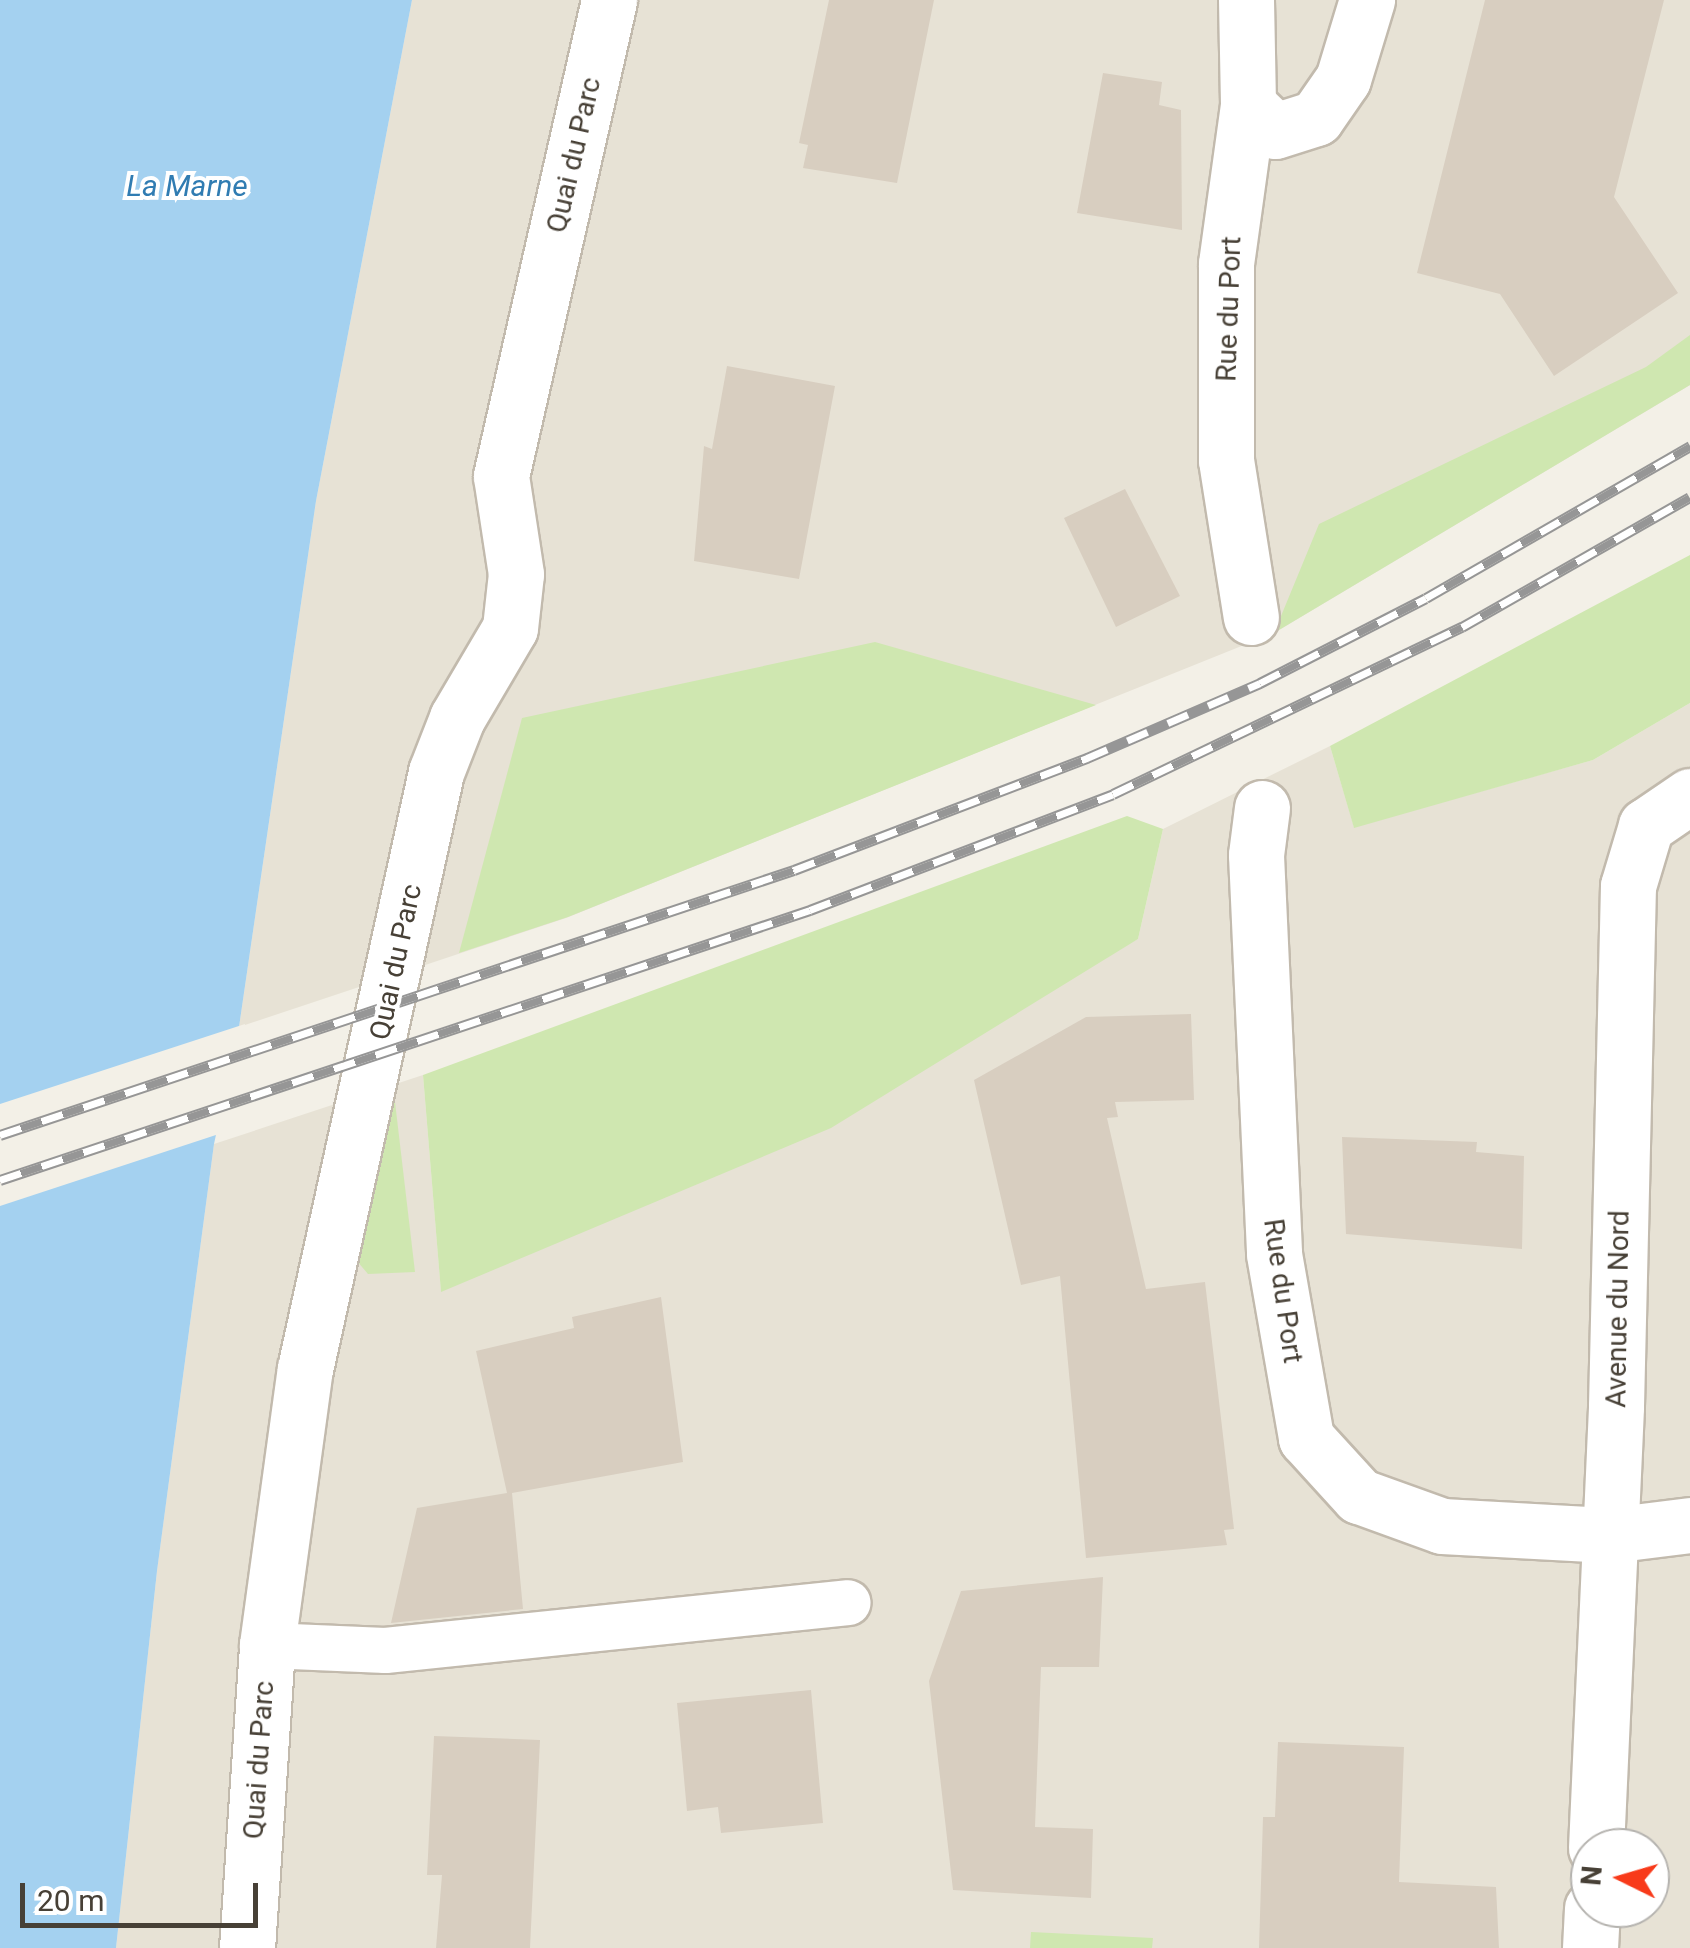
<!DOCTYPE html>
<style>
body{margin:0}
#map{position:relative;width:1690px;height:1948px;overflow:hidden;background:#f3f0e7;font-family:Roboto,sans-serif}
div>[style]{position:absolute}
.residential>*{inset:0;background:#e7e2d5}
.green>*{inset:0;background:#cfe7b0}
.water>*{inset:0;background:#a4d1f0}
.pier>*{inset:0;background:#f3f0e7}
.building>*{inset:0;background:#d8cec0}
.roads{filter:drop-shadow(2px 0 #c2baad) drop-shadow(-2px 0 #c2baad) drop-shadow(0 2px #c2baad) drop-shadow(0 -2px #c2baad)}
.lane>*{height:45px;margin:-22.5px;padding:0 22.5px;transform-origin:22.5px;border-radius:22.5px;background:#fff}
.street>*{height:55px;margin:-27.5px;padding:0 27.5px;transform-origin:27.5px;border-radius:27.5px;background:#fff}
.rail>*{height:11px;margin-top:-5.5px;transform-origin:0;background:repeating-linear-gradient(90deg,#fff 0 22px,#969696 0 44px);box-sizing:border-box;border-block:2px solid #969696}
span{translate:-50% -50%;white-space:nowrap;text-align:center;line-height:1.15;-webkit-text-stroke:8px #fff;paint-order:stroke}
.street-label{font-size:28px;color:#474036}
.water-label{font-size:30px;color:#307cb2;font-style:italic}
.north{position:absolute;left:1570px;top:1828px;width:100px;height:100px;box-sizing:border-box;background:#fff;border:2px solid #b5b3af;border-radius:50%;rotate:275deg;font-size:28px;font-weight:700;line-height:40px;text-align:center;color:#474036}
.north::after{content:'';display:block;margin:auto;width:35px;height:45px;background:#f83a1a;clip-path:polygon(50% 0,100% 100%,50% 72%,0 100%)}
.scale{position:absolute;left:20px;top:1883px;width:238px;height:45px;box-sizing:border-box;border:5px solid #474036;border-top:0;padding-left:12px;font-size:30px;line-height:35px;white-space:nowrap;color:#474036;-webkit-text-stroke:8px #fff;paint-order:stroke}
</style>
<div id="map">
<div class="residential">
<i style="clip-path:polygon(412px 0,1690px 0,1690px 385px,1274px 633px,566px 918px,239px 1027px,316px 501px)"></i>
<i style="clip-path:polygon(evenodd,1690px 703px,1690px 1948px,116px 1948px,157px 1571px,214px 1144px,423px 1075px,441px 1291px,1138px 939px,1163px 829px,1330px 746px,1354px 827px,1593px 760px,1690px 703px,1590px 1848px,1650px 1848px,1650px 1908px,1590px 1908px,1590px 1848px)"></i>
</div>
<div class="green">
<i style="clip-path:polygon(1690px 335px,1690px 385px,1274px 633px,1319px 524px,1646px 367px)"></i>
<i style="clip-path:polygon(1690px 555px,1690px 703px,1593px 760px,1354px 828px,1330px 746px)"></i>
<i style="clip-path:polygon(875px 642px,1096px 705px,568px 917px,459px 953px,522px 718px)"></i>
<i style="clip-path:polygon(1127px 816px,1163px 829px,1138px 939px,831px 1128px,441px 1292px,423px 1075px)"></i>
<i style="clip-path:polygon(393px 1085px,415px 1272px,368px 1274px,351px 1254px)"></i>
<i style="clip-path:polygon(1031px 1932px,1153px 1938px,1152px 1948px,1030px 1948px)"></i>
</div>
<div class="water">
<i style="clip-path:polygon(0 0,412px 0,316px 501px,239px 1027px,214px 1144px,157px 1571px,116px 1948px,0 1948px)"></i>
</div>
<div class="pier">
<i style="clip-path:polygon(245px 1024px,222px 1133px,0 1206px,0 1104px)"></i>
</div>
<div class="building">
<i style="clip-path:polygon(829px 0,934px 0,897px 183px,803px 168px,808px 145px,799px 143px)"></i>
<i style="clip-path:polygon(1485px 0,1664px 0,1614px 197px,1678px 293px,1554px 376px,1500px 294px,1417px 273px)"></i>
<i style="clip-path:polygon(1103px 73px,1162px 82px,1159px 105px,1181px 110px,1182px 230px,1077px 213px)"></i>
<i style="clip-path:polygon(727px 366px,835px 386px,799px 579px,694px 561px,704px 446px,712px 449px)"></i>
<i style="clip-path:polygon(1125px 489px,1180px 596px,1116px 627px,1064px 518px)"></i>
<i style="clip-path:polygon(1191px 1014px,1194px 1100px,1115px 1102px,1118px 1117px,1107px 1118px,1146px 1289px,1205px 1282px,1234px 1529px,1224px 1530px,1227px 1545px,1086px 1558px,1060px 1276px,1021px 1285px,974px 1080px,1086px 1017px)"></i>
<i style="clip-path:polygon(1342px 1137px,1477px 1142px,1476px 1152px,1524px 1156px,1522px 1249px,1346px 1234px)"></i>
<i style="clip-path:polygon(661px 1297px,683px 1462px,512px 1493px,523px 1609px,391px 1623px,417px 1508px,507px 1493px,476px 1351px,574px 1328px,572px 1317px)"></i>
<i style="clip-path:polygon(1103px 1577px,1099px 1667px,1041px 1667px,1035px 1827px,1093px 1829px,1091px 1898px,953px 1890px,929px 1681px,961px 1591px)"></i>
<i style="clip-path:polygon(811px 1690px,823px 1823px,721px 1833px,718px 1807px,687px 1811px,677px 1703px)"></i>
<i style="clip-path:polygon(434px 1736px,540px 1740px,530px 1948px,436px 1948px,442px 1875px,427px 1875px)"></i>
<i style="clip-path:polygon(1278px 1742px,1404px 1747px,1399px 1882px,1496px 1887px,1499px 1948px,1259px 1948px,1263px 1817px,1275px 1817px)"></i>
</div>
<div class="roads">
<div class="lane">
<i style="left:267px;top:1645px;width:118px;rotate:2.4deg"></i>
<i style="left:385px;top:1650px;width:465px;rotate:-5.9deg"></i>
</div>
<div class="street">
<i style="left:1246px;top:0;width:105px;rotate:88.9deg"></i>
<i style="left:1248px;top:105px;width:161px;rotate:97.9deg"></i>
<i style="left:1226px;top:264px;width:196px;rotate:90deg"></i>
<i style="left:1226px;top:460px;width:159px;rotate:81deg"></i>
<i style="left:1248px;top:105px;width:37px;rotate:44deg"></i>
<i style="left:1275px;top:131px;width:43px;rotate:-17.6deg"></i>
<i style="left:1316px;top:118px;width:47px;rotate:-55.3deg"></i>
<i style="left:1343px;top:79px;width:83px;rotate:-73.1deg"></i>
<i style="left:1262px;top:808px;width:47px;rotate:97.3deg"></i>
<i style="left:1256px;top:855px;width:399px;rotate:87.4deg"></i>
<i style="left:1274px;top:1254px;width:187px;rotate:80.1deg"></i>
<i style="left:1306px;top:1438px;width:79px;rotate:47.6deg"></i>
<i style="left:1359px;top:1496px;width:88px;rotate:19.9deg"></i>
<i style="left:1442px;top:1526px;width:168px;rotate:3.1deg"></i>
<i style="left:1610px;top:1535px;width:81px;rotate:-7.1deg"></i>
<i style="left:1596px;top:1848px;width:442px;rotate:-87.4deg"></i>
<i style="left:1616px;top:1406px;width:520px;rotate:-88.68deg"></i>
<i style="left:1628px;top:886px;width:63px;rotate:-73.3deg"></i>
<i style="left:1646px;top:826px;width:53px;rotate:-34.3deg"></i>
<i style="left:247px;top:1948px;width:304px;rotate:-86.2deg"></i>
<i style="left:267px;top:1645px;width:279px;rotate:-82.2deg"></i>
<i style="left:305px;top:1369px;width:611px;rotate:-77.62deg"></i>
<i style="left:436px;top:772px;width:58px;rotate:-68.7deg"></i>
<i style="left:457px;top:718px;width:104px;rotate:-59.5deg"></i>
<i style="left:510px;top:628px;width:54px;rotate:-83.7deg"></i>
<i style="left:516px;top:574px;width:99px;rotate:-98.7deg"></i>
<i style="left:501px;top:476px;width:488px;rotate:-77.2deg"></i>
<i style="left:1590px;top:1948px;width:40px;rotate:-87.1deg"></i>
</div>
</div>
<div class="rail">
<i style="left:0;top:1135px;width:837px;rotate:-18.46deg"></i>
<i style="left:794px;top:870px;width:314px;rotate:-20.9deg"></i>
<i style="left:1087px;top:758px;width:189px;rotate:-23.4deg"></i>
<i style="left:1260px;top:683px;width:186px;rotate:-27.1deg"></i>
<i style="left:1426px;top:598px;width:305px;rotate:-29.9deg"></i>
<i style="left:0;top:1180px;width:854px;rotate:-18.43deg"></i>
<i style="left:810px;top:910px;width:324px;rotate:-20.9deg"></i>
<i style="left:1113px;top:794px;width:387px;rotate:-25.6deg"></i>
<i style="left:1462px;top:627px;width:262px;rotate:-29.7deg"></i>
</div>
<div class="street-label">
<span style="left:574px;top:155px;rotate:-77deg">Quai du Parc</span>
<span style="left:1229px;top:309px;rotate:-88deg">Rue du Port</span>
<span style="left:396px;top:962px;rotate:-78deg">Quai du Parc</span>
<span style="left:1283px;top:1291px;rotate:82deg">Rue du Port</span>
<span style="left:1618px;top:1309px;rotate:-89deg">Avenue du Nord</span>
<span style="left:259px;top:1760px;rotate:-86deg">Quai du Parc</span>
</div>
<div class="water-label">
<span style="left:187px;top:186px">La Marne</span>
</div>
<div class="north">N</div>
<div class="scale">20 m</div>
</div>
